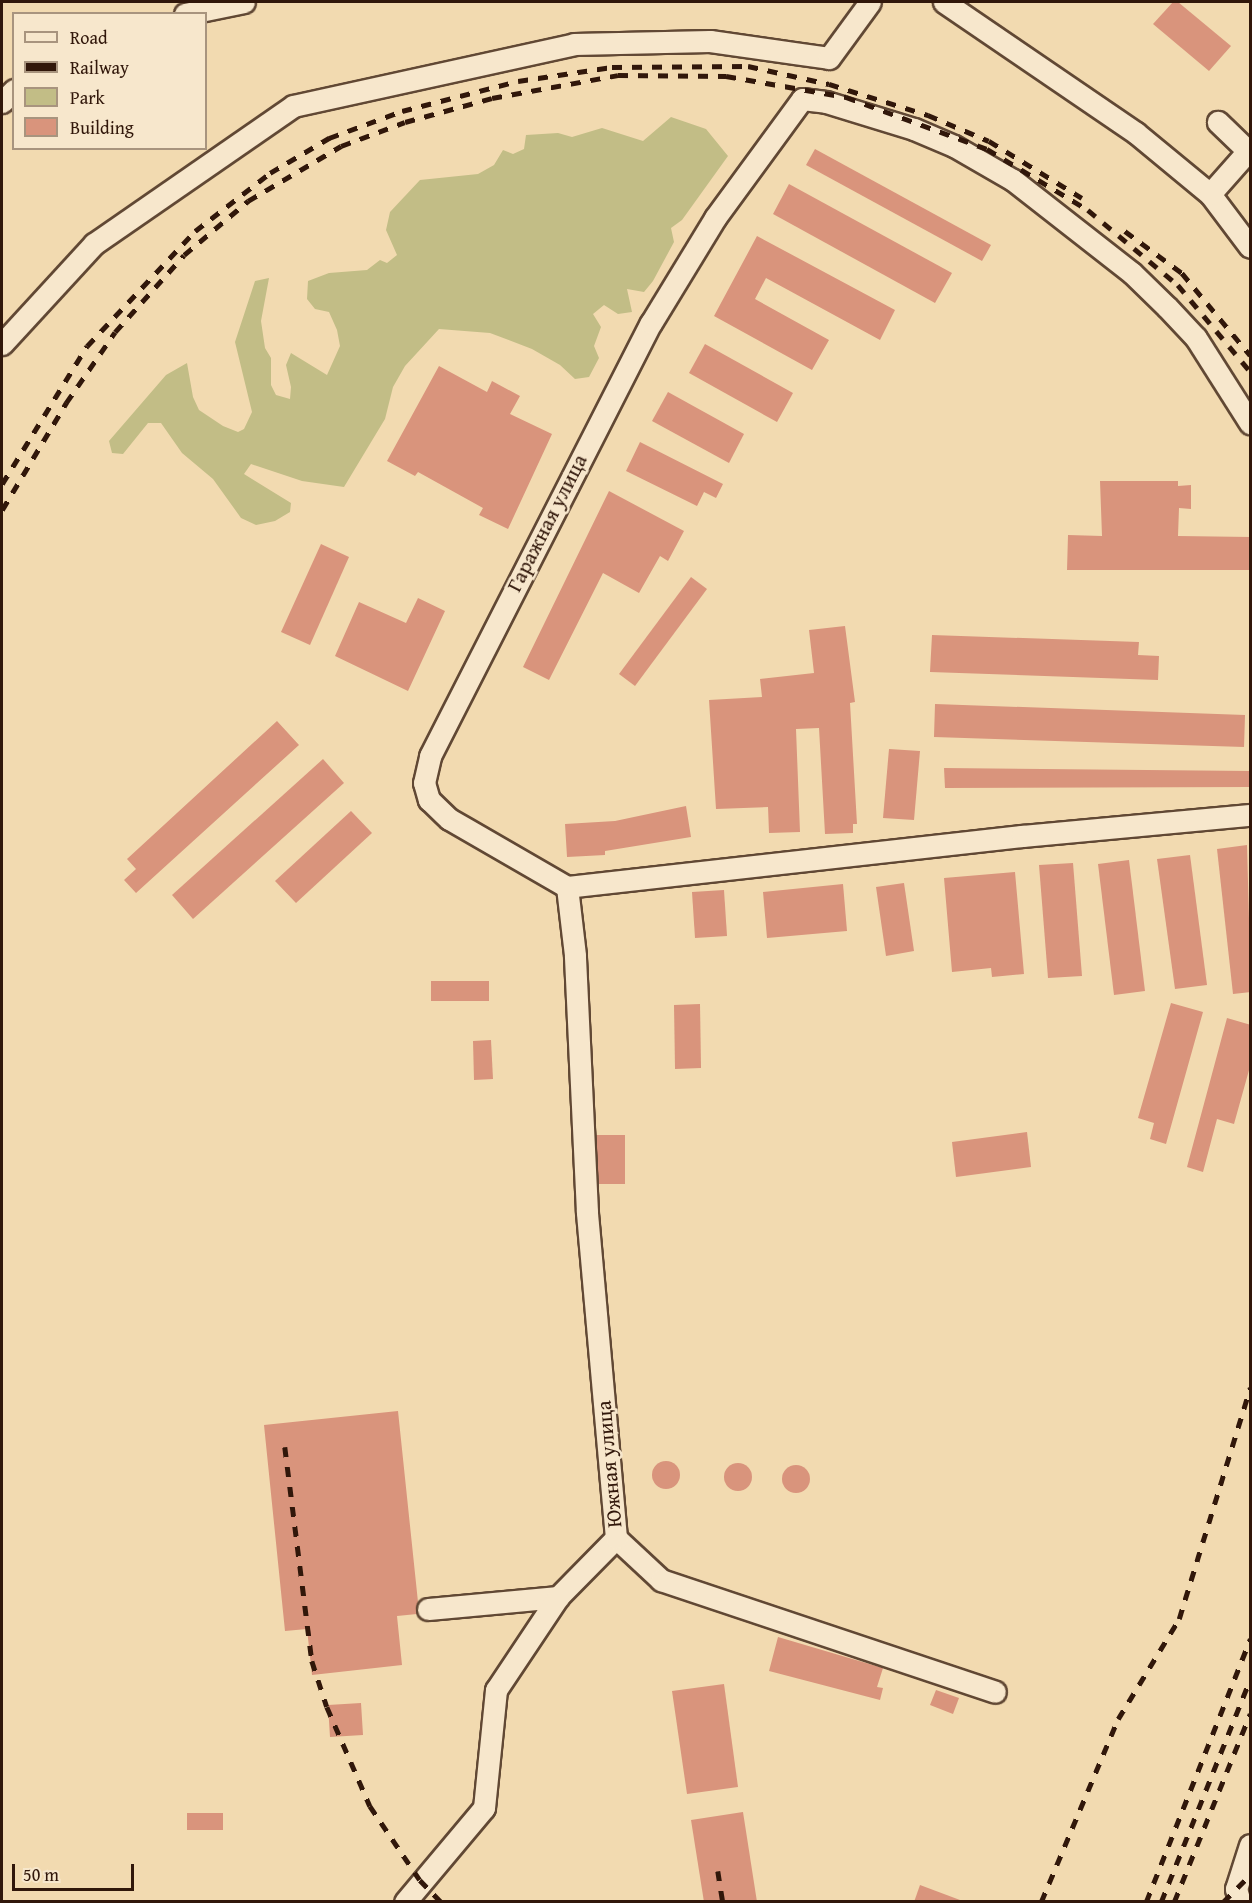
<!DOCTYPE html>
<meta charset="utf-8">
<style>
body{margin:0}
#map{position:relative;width:1252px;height:1903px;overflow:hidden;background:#f2dab0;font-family:"Gentium Book Plus",serif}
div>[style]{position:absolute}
.green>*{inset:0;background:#c2bd86}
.building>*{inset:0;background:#d9947c}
.round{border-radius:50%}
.roads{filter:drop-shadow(2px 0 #614834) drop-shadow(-2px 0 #614834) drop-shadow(0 2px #614834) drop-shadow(0 -2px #614834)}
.minor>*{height:21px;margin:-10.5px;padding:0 10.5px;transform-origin:10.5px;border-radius:10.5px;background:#f7e7cc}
.rail>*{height:4.5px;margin-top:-2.25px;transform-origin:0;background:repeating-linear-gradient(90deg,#31170a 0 10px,transparent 0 20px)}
span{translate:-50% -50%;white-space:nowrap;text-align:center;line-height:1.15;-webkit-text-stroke:5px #f7e7cc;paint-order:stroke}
.street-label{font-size:21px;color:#31170a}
.frame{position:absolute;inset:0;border:3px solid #31170a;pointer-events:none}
.legend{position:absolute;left:12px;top:12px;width:195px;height:138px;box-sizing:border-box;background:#f7e7cc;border:2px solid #a8947e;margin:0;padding:8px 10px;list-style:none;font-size:18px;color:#31170a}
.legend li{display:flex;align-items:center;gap:12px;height:30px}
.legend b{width:30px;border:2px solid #a8947e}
.scale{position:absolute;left:12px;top:1864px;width:122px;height:27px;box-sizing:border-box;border:3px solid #31170a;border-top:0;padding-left:8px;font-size:18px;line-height:21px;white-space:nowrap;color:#31170a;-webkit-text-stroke:4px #f7e7cc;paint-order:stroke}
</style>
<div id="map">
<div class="green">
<i style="clip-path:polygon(671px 117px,706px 129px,728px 156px,682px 220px,671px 228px,674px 242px,653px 281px,644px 292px,627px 289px,632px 312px,618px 314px,604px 305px,593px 314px,601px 327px,594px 346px,599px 358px,589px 377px,575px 379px,560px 365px,532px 349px,490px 333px,439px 329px,405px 366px,393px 387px,385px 419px,344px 487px,302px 481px,251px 464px,244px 474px,291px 503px,290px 512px,275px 521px,256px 525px,241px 518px,213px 479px,182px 453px,161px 423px,148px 423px,123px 454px,112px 453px,109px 441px,166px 375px,187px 363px,193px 397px,199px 410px,223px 426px,238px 432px,244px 429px,252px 412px,235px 342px,255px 281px,269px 278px,261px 321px,265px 348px,271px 358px,271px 385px,276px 395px,290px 399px,291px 387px,286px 365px,291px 353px,327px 375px,340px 346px,337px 330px,329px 312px,315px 309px,307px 299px,308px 281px,329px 273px,367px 270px,380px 260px,387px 263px,397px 255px,386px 230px,390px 212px,420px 180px,478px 174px,494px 165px,503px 150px,513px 154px,524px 149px,526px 135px,558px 133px,572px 137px,602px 128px,643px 141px)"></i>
</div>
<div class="building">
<i style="clip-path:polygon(1173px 2px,1178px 2px,1231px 46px,1209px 71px,1153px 24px)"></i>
<i style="clip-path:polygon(815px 149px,991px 245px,982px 261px,806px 165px)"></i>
<i style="clip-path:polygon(789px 184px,952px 273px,935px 303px,773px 214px)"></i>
<i style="clip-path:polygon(757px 236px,895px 310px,880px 340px,766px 278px,755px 299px,829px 340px,812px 370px,714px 316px)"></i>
<i style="clip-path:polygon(705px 344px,793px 393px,777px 422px,689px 373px)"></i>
<i style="clip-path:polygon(439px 366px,487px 392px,492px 381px,520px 396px,510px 414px,552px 434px,508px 529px,479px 515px,483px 508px,418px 472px,415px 476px,387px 461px)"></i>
<i style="clip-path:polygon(668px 392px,744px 434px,729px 463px,652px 421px)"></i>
<i style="clip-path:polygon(640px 442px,723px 484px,716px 498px,704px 492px,697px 506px,626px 471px)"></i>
<i style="clip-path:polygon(1100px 481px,1178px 481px,1178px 486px,1191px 485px,1191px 509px,1179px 508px,1178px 536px,1251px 537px,1251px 570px,1067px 570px,1068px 535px,1102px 536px)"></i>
<i style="clip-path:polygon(609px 491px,684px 531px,668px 561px,660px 556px,639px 593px,603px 573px,549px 680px,523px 667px)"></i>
<i style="clip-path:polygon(321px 544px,349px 557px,310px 645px,281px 632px)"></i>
<i style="clip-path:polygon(691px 577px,707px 589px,635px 686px,619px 674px)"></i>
<i style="clip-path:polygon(418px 598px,445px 611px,408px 691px,335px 656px,359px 602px,406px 623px)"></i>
<i style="clip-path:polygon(845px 626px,855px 702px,850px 703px,857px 824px,853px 824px,853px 833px,825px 834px,819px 728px,796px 729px,800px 832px,769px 833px,768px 807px,716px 809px,709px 700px,762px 697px,760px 679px,814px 673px,809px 630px)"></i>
<i style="clip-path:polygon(932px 635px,1139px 642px,1138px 655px,1159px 656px,1158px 680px,930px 672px)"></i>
<i style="clip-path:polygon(935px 704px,1245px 715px,1244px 747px,934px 737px)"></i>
<i style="clip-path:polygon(277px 721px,299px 745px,136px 893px,124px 880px,136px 869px,127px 859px)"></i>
<i style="clip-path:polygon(889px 749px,920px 751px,914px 820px,883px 818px)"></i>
<i style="clip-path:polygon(323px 759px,344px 783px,193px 919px,172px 895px)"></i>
<i style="clip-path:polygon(944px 768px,1251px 771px,1251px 787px,945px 788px)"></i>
<i style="clip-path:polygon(686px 806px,691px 837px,605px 851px,605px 855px,567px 857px,565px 824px,615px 821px)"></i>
<i style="clip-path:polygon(351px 811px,372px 833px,296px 903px,275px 881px)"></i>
<i style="clip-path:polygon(1247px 845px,1251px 992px,1233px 994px,1217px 849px)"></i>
<i style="clip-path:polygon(1190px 855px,1207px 985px,1175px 989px,1157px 859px)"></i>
<i style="clip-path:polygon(1129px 860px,1145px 991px,1114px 995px,1098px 864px)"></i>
<i style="clip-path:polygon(1073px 863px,1082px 976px,1048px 978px,1039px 865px)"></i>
<i style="clip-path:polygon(1015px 872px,1024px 974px,992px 977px,991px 968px,952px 972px,944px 878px)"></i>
<i style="clip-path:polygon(904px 883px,914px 951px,886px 956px,876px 887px)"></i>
<i style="clip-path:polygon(843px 884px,847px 931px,767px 938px,763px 892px)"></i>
<i style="clip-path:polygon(724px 890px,727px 936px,695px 938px,692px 892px)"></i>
<i style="clip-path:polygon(431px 981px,489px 981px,489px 1001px,431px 1001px)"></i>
<i style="clip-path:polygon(1171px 1003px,1203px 1012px,1166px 1144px,1150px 1139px,1154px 1123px,1138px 1118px)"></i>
<i style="clip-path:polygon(700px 1004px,701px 1068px,675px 1069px,674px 1005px)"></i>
<i style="clip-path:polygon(1227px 1018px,1251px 1025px,1251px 1063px,1234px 1124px,1217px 1119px,1203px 1172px,1187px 1167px)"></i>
<i style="clip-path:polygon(491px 1040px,493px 1079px,474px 1080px,473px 1041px)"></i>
<i style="clip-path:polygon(1027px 1132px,1031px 1167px,956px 1177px,952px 1142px)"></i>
<i style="clip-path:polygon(596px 1135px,625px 1135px,625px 1184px,598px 1184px)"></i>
<i style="clip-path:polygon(398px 1411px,418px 1602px,417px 1614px,397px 1616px,402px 1665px,312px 1675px,307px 1629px,285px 1631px,264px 1425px)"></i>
<i class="round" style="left:652px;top:1461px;width:28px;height:28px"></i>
<i class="round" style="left:724px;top:1463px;width:28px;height:28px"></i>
<i class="round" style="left:782px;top:1465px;width:28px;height:28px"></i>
<i style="clip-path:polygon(778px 1637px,883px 1668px,877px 1687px,883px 1688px,880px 1700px,769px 1671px)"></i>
<i style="clip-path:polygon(724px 1684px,738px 1787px,687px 1794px,672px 1691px)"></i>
<i style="clip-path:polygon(936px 1690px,959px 1698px,953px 1714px,930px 1705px)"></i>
<i style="clip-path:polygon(361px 1703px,363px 1735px,330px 1737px,328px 1705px)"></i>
<i style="clip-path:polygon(743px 1812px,757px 1902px,704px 1902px,691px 1820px)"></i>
<i style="clip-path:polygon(187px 1813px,223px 1813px,223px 1830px,187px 1830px)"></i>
<i style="clip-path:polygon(920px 1885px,960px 1900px,960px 1902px,914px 1902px)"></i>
</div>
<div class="roads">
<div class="minor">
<i style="left:944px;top:2px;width:232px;rotate:34.3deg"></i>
<i style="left:1136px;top:133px;width:96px;rotate:39.5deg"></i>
<i style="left:1210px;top:194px;width:66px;rotate:53deg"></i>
<i style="left:185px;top:14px;width:60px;rotate:-11.5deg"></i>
<i style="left:2px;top:102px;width:17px;rotate:-45deg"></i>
<i style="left:1210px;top:194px;width:57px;rotate:-48.5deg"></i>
<i style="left:1248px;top:151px;width:42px;rotate:-136deg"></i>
<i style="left:2px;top:344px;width:136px;rotate:-47.4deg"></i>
<i style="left:94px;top:244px;width:242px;rotate:-34.7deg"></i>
<i style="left:293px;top:106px;width:288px;rotate:-12.4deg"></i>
<i style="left:574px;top:44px;width:136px;rotate:-1.3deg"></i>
<i style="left:710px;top:41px;width:120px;rotate:8.1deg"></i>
<i style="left:829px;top:58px;width:69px;rotate:-53.8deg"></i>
<i style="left:567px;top:887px;width:136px;rotate:-150deg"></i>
<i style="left:449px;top:819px;width:28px;rotate:-136deg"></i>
<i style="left:429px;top:800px;width:18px;rotate:-106deg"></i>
<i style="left:424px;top:783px;width:28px;rotate:-77deg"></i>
<i style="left:430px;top:756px;width:486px;rotate:-63deg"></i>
<i style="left:651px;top:323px;width:123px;rotate:-58.6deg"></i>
<i style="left:715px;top:218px;width:147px;rotate:-53.8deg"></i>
<i style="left:802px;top:99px;width:24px;rotate:7deg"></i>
<i style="left:826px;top:102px;width:92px;rotate:17.1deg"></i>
<i style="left:914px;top:129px;width:43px;rotate:23deg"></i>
<i style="left:954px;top:146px;width:68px;rotate:30deg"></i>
<i style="left:1013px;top:180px;width:151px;rotate:38deg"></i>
<i style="left:1132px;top:273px;width:49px;rotate:44.2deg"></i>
<i style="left:1167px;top:307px;width:42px;rotate:46.9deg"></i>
<i style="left:1196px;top:338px;width:101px;rotate:57.6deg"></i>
<i style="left:567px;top:887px;width:458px;rotate:-6.4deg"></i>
<i style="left:1022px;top:836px;width:229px;rotate:-5.3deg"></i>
<i style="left:616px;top:1538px;width:62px;rotate:43deg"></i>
<i style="left:661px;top:1580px;width:352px;rotate:18.5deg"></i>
<i style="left:428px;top:1609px;width:131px;rotate:-5.3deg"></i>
<i style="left:405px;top:1902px;width:123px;rotate:-50deg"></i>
<i style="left:484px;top:1808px;width:119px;rotate:-84.2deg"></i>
<i style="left:496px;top:1690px;width:112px;rotate:-56.3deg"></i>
<i style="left:558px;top:1597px;width:83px;rotate:-45.5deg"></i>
<i style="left:616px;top:1538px;width:327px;rotate:-95.1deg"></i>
<i style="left:587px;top:1212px;width:257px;rotate:-92.7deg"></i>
<i style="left:575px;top:955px;width:68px;rotate:-96.7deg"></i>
<i style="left:1240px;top:1902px;width:14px;rotate:-107deg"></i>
<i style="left:1236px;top:1889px;width:46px;rotate:-72.3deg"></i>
</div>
</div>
<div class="rail">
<i style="left:1125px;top:231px;width:71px;rotate:36.4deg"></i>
<i style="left:1182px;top:273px;width:107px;rotate:50.3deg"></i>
<i style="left:2px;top:484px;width:162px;rotate:-58.4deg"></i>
<i style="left:87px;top:346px;width:158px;rotate:-46.8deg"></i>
<i style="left:195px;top:231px;width:95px;rotate:-37.7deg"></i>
<i style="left:270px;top:173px;width:69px;rotate:-30.7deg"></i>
<i style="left:329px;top:138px;width:78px;rotate:-20.3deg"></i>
<i style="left:402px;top:111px;width:120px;rotate:-14.5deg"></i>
<i style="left:518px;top:81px;width:95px;rotate:-8.5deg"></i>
<i style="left:612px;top:67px;width:136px;rotate:-0.4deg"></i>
<i style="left:748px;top:66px;width:83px;rotate:12.5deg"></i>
<i style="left:829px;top:84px;width:104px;rotate:17.4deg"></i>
<i style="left:928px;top:115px;width:66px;rotate:23.1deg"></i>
<i style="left:989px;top:141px;width:109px;rotate:31.5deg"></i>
<i style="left:2px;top:510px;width:125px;rotate:-59.1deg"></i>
<i style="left:66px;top:403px;width:86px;rotate:-55.4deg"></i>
<i style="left:115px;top:332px;width:103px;rotate:-48.1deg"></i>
<i style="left:184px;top:255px;width:84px;rotate:-40.2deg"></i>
<i style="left:248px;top:201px;width:108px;rotate:-30.6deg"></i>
<i style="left:341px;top:146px;width:68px;rotate:-20.6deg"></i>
<i style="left:405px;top:122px;width:90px;rotate:-15.4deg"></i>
<i style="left:492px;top:98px;width:128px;rotate:-10.3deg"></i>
<i style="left:618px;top:75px;width:108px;rotate:0.5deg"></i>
<i style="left:726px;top:76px;width:122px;rotate:9.9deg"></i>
<i style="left:846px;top:97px;width:150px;rotate:20.2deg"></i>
<i style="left:987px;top:149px;width:118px;rotate:31.1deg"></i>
<i style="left:1088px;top:210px;width:117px;rotate:39.8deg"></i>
<i style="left:1178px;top:285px;width:112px;rotate:50.1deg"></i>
<i style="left:285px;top:1447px;width:216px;rotate:82.8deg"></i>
<i style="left:312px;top:1661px;width:48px;rotate:71.9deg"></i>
<i style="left:327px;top:1707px;width:108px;rotate:66.5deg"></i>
<i style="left:370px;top:1806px;width:89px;rotate:56deg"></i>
<i style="left:420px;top:1880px;width:30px;rotate:46deg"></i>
<i style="left:718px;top:1871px;width:31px;rotate:81deg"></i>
<i style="left:1041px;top:1902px;width:199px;rotate:-67.2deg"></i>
<i style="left:1118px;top:1719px;width:117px;rotate:-58.6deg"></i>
<i style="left:1179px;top:1619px;width:242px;rotate:-72.9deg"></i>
<i style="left:1146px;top:1902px;width:283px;rotate:-68.4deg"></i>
<i style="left:1161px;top:1902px;width:239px;rotate:-68.2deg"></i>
<i style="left:1174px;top:1902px;width:203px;rotate:-68deg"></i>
<i style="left:1223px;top:1902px;width:38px;rotate:-45deg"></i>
</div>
<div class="street-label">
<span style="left:547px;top:523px;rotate:-63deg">Гаражная улица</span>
<span style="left:609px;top:1464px;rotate:-95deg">Южная улица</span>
</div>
<div class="frame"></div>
<ul class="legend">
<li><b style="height:8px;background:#f7e7cc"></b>Road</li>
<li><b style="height:8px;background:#31170a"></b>Railway</li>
<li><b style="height:16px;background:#c2bd86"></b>Park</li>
<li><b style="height:16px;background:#d9947c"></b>Building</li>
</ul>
<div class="scale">50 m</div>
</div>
